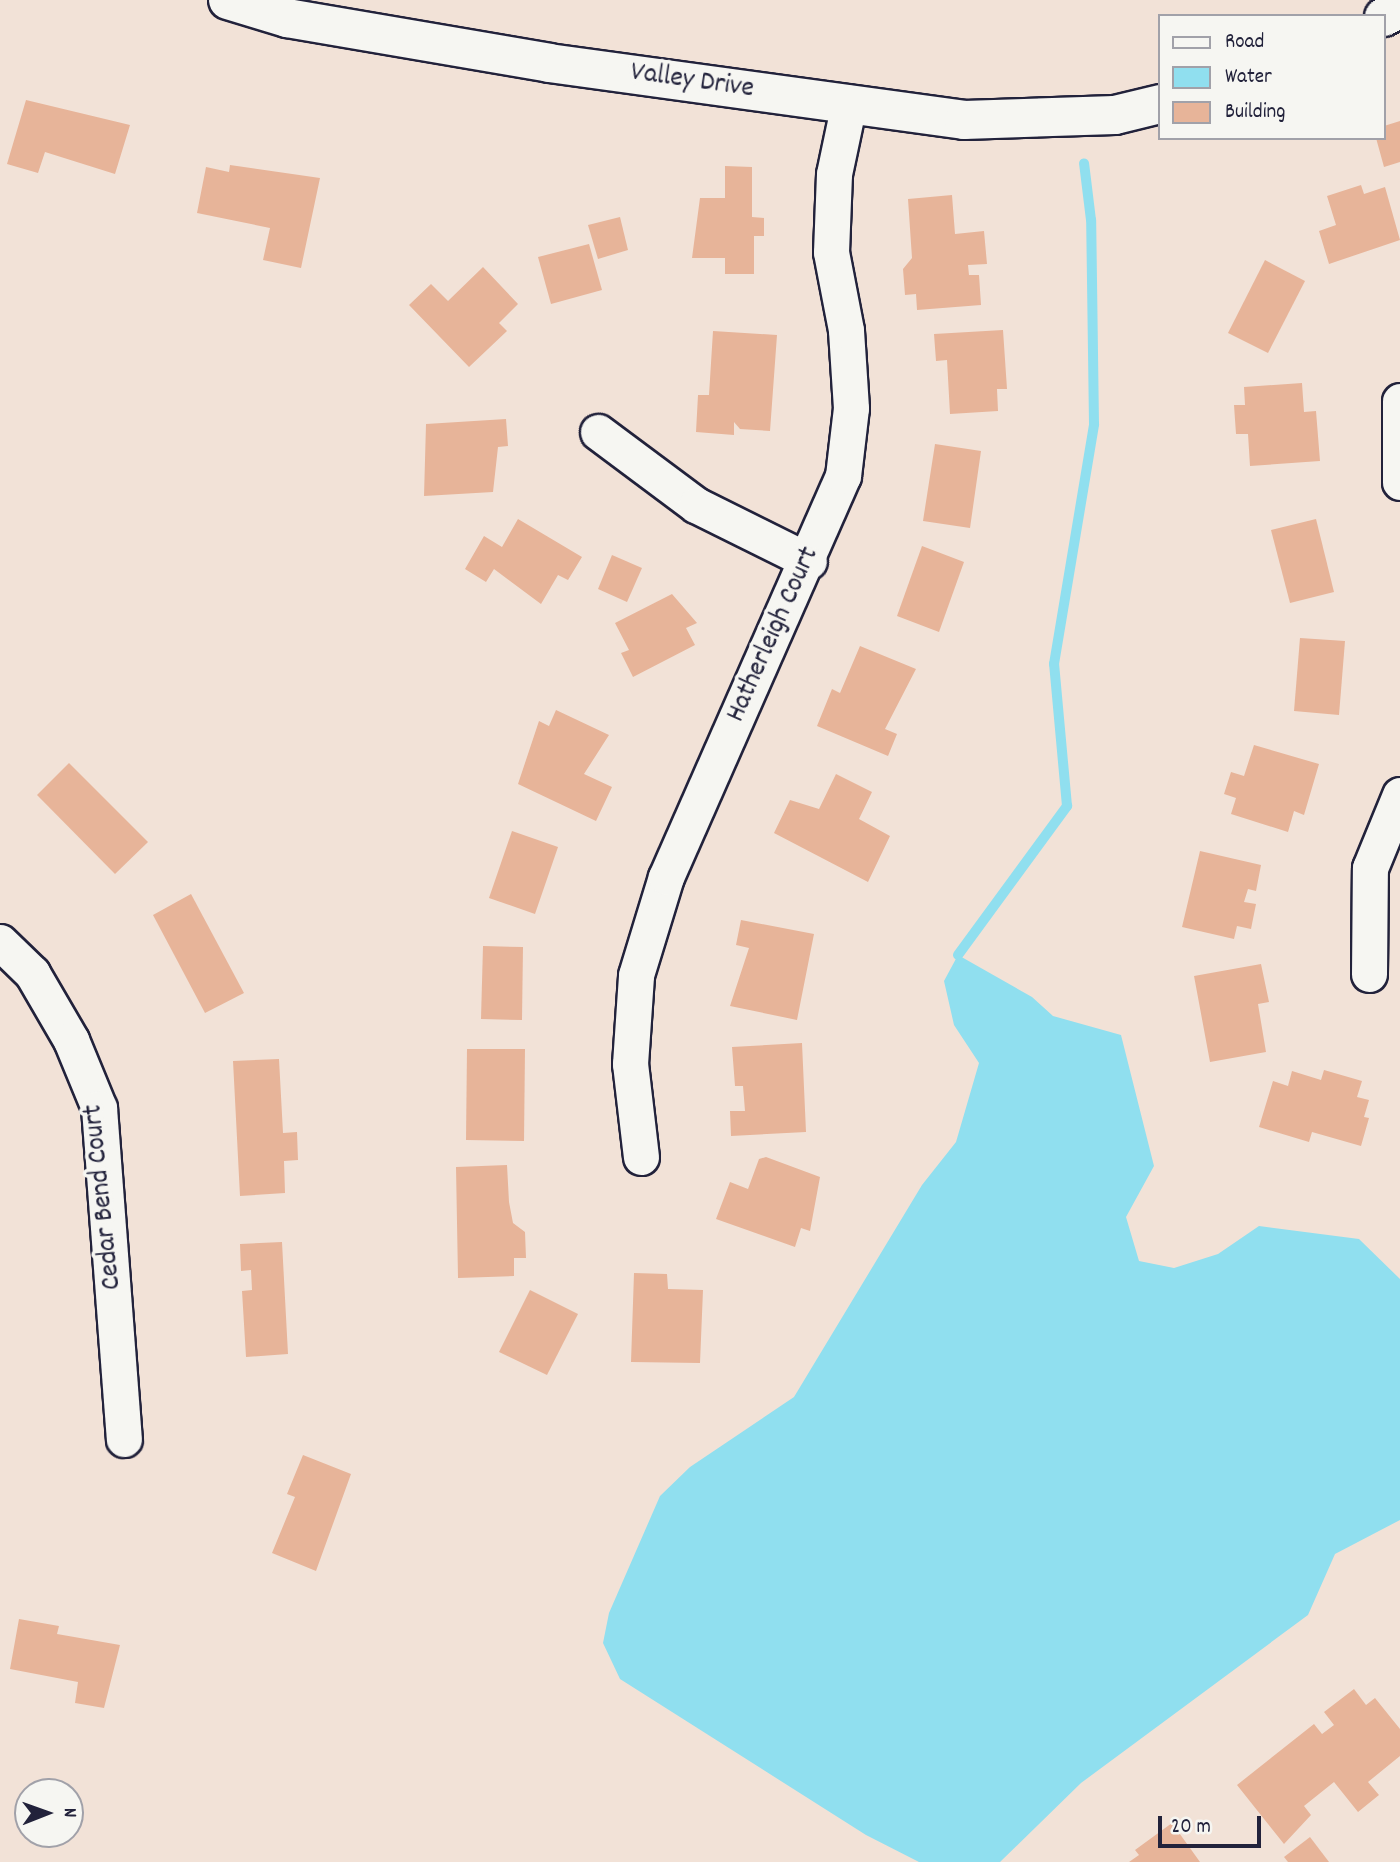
<!DOCTYPE html>
<style>
body{margin:0}
#map{position:relative;width:1400px;height:1862px;overflow:hidden;background:#f2e2d7;font-family:Dekko,sans-serif}
div>[style]{position:absolute}
.water>*{inset:0;background:#90dfef}
.stream>*{height:10px;margin:-5px;padding:0 5px;transform-origin:5px;border-radius:5px;background:#90dfef}
.building>*{inset:0;background:#e7b499}
.roads{filter:drop-shadow(2px 0 #22223b) drop-shadow(-2px 0 #22223b) drop-shadow(0 2px #22223b) drop-shadow(0 -2px #22223b)}
.minor>*{height:35px;margin:-17.5px;padding:0 17.5px;transform-origin:17.5px;border-radius:17.5px;background:#f6f6f2}
.tertiary>*{height:38px;margin:-19px;padding:0 19px;transform-origin:19px;border-radius:19px;background:#f6f6f2}
span{translate:-50% -50%;white-space:nowrap;text-align:center;line-height:1.15;-webkit-text-stroke:7px #f6f6f2;paint-order:stroke}
.street-label{font-size:28px;color:#22223b}
.legend{position:absolute;left:1158px;top:14px;width:228px;height:126px;box-sizing:border-box;background:#f6f6f2;border:2px solid #a1a1a9;margin:0;padding:9px 12px;list-style:none;font-size:21px;color:#22223b}
.legend li{display:flex;align-items:center;gap:14px;height:35px}
.legend b{width:35px;border:2px solid #a1a1a9}
.north{position:absolute;left:14px;top:1778px;width:70px;height:70px;box-sizing:border-box;background:#f6f6f2;border:2px solid #a1a1a9;border-radius:50%;rotate:89deg;font-size:19px;font-weight:700;line-height:28px;text-align:center;color:#22223b}
.north::after{content:'';display:block;margin:auto;width:24px;height:32px;background:#22223b;clip-path:polygon(50% 0,100% 100%,50% 72%,0 100%)}
.scale{position:absolute;left:1158px;top:1816px;width:103px;height:32px;box-sizing:border-box;border:4px solid #22223b;border-top:0;padding-left:9px;font-size:21px;line-height:24px;white-space:nowrap;color:#22223b;-webkit-text-stroke:5px #f6f6f2;paint-order:stroke}
</style>
<div id="map">
<div class="water">
<i style="clip-path:polygon(958px 955px,1032px 997px,1053px 1016px,1121px 1035px,1154px 1166px,1126px 1217px,1139px 1261px,1174px 1268px,1218px 1254px,1259px 1226px,1359px 1239px,1400px 1279px,1400px 1520px,1335px 1554px,1308px 1615px,1081px 1783px,1000px 1862px,919px 1862px,866px 1835px,620px 1679px,603px 1643px,609px 1613px,660px 1496px,690px 1467px,794px 1397px,922px 1185px,956px 1142px,979px 1063px,954px 1025px,944px 981px)"></i>
</div>
<div class="stream">
<i style="left:958px;top:955px;width:185px;rotate:-53.8deg"></i>
<i style="left:1067px;top:806px;width:143px;rotate:-95.2deg"></i>
<i style="left:1054px;top:664px;width:243px;rotate:-80.5deg"></i>
<i style="left:1094px;top:424px;width:204px;rotate:-90.8deg"></i>
<i style="left:1091px;top:220px;width:57px;rotate:-97deg"></i>
</div>
<div class="building">
<i style="clip-path:polygon(26px 100px,130px 125px,115px 174px,45px 152px,38px 173px,7px 164px)"></i>
<i style="clip-path:polygon(1400px 121px,1400px 162px,1384px 167px,1376px 138px,1384px 138px,1384px 126px)"></i>
<i style="clip-path:polygon(230px 165px,320px 178px,301px 268px,263px 260px,270px 228px,197px 213px,206px 167px,229px 172px)"></i>
<i style="clip-path:polygon(725px 166px,752px 167px,752px 217px,764px 218px,764px 236px,754px 236px,754px 274px,725px 274px,725px 258px,692px 258px,700px 198px,725px 198px)"></i>
<i style="clip-path:polygon(1361px 185px,1364px 194px,1385px 187px,1400px 240px,1329px 264px,1319px 231px,1336px 225px,1327px 196px)"></i>
<i style="clip-path:polygon(952px 195px,955px 234px,984px 231px,987px 264px,968px 265px,969px 275px,979px 275px,981px 305px,917px 310px,916px 294px,905px 295px,903px 269px,912px 258px,908px 199px)"></i>
<i style="clip-path:polygon(620px 217px,628px 250px,598px 259px,588px 225px)"></i>
<i style="clip-path:polygon(589px 244px,602px 290px,551px 304px,538px 257px)"></i>
<i style="clip-path:polygon(1265px 260px,1305px 281px,1268px 353px,1228px 333px)"></i>
<i style="clip-path:polygon(483px 267px,518px 304px,499px 323px,507px 331px,469px 367px,409px 305px,431px 284px,448px 301px)"></i>
<i style="clip-path:polygon(1003px 330px,1007px 389px,997px 389px,998px 411px,950px 414px,947px 360px,936px 361px,934px 334px)"></i>
<i style="clip-path:polygon(713px 331px,777px 335px,770px 431px,740px 429px,734px 422px,734px 435px,696px 432px,698px 395px,709px 395px)"></i>
<i style="clip-path:polygon(1302px 383px,1304px 412px,1316px 411px,1320px 461px,1250px 466px,1248px 434px,1236px 434px,1234px 405px,1245px 405px,1244px 387px)"></i>
<i style="clip-path:polygon(506px 419px,508px 446px,498px 447px,493px 492px,424px 496px,426px 424px)"></i>
<i style="clip-path:polygon(935px 444px,981px 451px,970px 528px,923px 521px)"></i>
<i style="clip-path:polygon(518px 519px,582px 557px,568px 580px,558px 575px,541px 604px,494px 569px,486px 582px,465px 569px,484px 536px,502px 547px)"></i>
<i style="clip-path:polygon(1316px 519px,1334px 592px,1290px 603px,1271px 530px)"></i>
<i style="clip-path:polygon(922px 546px,964px 562px,939px 632px,897px 616px)"></i>
<i style="clip-path:polygon(612px 555px,642px 568px,627px 602px,598px 589px)"></i>
<i style="clip-path:polygon(672px 594px,697px 623px,686px 628px,695px 645px,633px 677px,621px 653px,629px 650px,615px 623px)"></i>
<i style="clip-path:polygon(1300px 638px,1345px 641px,1339px 715px,1294px 711px)"></i>
<i style="clip-path:polygon(860px 646px,916px 669px,885px 729px,897px 734px,888px 756px,817px 726px,832px 689px,840px 693px)"></i>
<i style="clip-path:polygon(556px 710px,609px 735px,584px 774px,612px 787px,596px 821px,518px 784px,539px 721px,549px 726px)"></i>
<i style="clip-path:polygon(1254px 745px,1319px 764px,1304px 815px,1294px 811px,1288px 832px,1231px 814px,1236px 798px,1224px 794px,1231px 772px,1244px 776px)"></i>
<i style="clip-path:polygon(69px 763px,148px 842px,115px 874px,37px 795px)"></i>
<i style="clip-path:polygon(836px 774px,872px 792px,859px 819px,890px 836px,868px 882px,774px 833px,790px 800px,819px 809px)"></i>
<i style="clip-path:polygon(512px 831px,558px 847px,535px 914px,489px 898px)"></i>
<i style="clip-path:polygon(1200px 851px,1261px 865px,1256px 891px,1248px 889px,1244px 902px,1256px 904px,1251px 929px,1237px 926px,1234px 939px,1182px 927px)"></i>
<i style="clip-path:polygon(191px 894px,244px 993px,205px 1013px,153px 915px)"></i>
<i style="clip-path:polygon(741px 920px,814px 934px,797px 1020px,730px 1006px,749px 948px,736px 945px)"></i>
<i style="clip-path:polygon(483px 946px,523px 947px,522px 1020px,481px 1019px)"></i>
<i style="clip-path:polygon(1261px 964px,1269px 1002px,1258px 1004px,1266px 1052px,1210px 1062px,1194px 976px)"></i>
<i style="clip-path:polygon(802px 1043px,806px 1132px,731px 1136px,730px 1111px,745px 1111px,743px 1086px,735px 1086px,732px 1047px)"></i>
<i style="clip-path:polygon(467px 1049px,525px 1049px,524px 1141px,466px 1140px)"></i>
<i style="clip-path:polygon(279px 1059px,283px 1133px,297px 1132px,298px 1160px,284px 1161px,285px 1193px,240px 1196px,233px 1061px)"></i>
<i style="clip-path:polygon(1324px 1070px,1362px 1081px,1357px 1097px,1369px 1100px,1364px 1117px,1369px 1118px,1361px 1146px,1312px 1132px,1309px 1142px,1259px 1127px,1273px 1081px,1288px 1086px,1292px 1071px,1321px 1080px)"></i>
<i style="clip-path:polygon(766px 1157px,820px 1177px,810px 1231px,801px 1228px,795px 1247px,716px 1219px,730px 1182px,748px 1189px,759px 1159px)"></i>
<i style="clip-path:polygon(507px 1165px,509px 1202px,513px 1223px,525px 1232px,526px 1258px,514px 1258px,514px 1276px,458px 1278px,456px 1167px)"></i>
<i style="clip-path:polygon(282px 1242px,288px 1354px,246px 1357px,242px 1291px,252px 1290px,251px 1270px,241px 1271px,240px 1244px)"></i>
<i style="clip-path:polygon(634px 1273px,667px 1274px,668px 1289px,703px 1290px,700px 1363px,631px 1362px)"></i>
<i style="clip-path:polygon(530px 1290px,578px 1314px,547px 1375px,499px 1352px)"></i>
<i style="clip-path:polygon(303px 1455px,351px 1474px,316px 1571px,272px 1553px,295px 1497px,287px 1494px)"></i>
<i style="clip-path:polygon(19px 1619px,59px 1626px,57px 1634px,120px 1645px,104px 1708px,75px 1703px,78px 1682px,10px 1669px)"></i>
<i style="clip-path:polygon(1354px 1689px,1366px 1705px,1375px 1698px,1400px 1729px,1400px 1756px,1368px 1782px,1379px 1795px,1358px 1812px,1334px 1782px,1304px 1806px,1311px 1815px,1284px 1844px,1237px 1785px,1314px 1724px,1322px 1734px,1334px 1725px,1324px 1712px)"></i>
<i style="clip-path:polygon(1172px 1823px,1200px 1862px,1129px 1862px,1139px 1855px,1135px 1850px)"></i>
<i style="clip-path:polygon(1310px 1837px,1329px 1862px,1288px 1862px,1284px 1857px)"></i>
</div>
<div class="roads">
<div class="minor">
<i style="left:1400px;top:401px;width:81px;rotate:90deg"></i>
<i style="left:598px;top:432px;width:122px;rotate:36.7deg"></i>
<i style="left:696px;top:505px;width:126px;rotate:26.4deg"></i>
<i style="left:0;top:942px;width:45px;rotate:44.1deg"></i>
<i style="left:32px;top:973px;width:78px;rotate:59.8deg"></i>
<i style="left:71px;top:1040px;width:74px;rotate:67.6deg"></i>
<i style="left:99px;top:1108px;width:332px;rotate:85.7deg"></i>
<i style="left:1369px;top:974px;width:106px;rotate:-89.5deg"></i>
<i style="left:1370px;top:868px;width:79px;rotate:-67.7deg"></i>
<i style="left:641px;top:1157px;width:94px;rotate:-96.7deg"></i>
<i style="left:630px;top:1064px;width:89px;rotate:-86.1deg"></i>
<i style="left:636px;top:975px;width:102px;rotate:-73deg"></i>
<i style="left:666px;top:877px;width:438px;rotate:-66.2deg"></i>
<i style="left:843px;top:476px;width:68px;rotate:-83.3deg"></i>
<i style="left:851px;top:408px;width:78px;rotate:-93.7deg"></i>
<i style="left:846px;top:330px;width:79px;rotate:-100.9deg"></i>
<i style="left:831px;top:252px;width:78px;rotate:-87.8deg"></i>
<i style="left:834px;top:174px;width:73px;rotate:-78.1deg"></i>
</div>
<div class="tertiary">
<i style="left:228px;top:0;width:62px;rotate:17deg"></i>
<i style="left:287px;top:18px;width:266px;rotate:9.7deg"></i>
<i style="left:549px;top:63px;width:419px;rotate:7.8deg"></i>
<i style="left:964px;top:120px;width:151px;rotate:-1.9deg"></i>
<i style="left:1115px;top:115px;width:46px;rotate:-13.7deg"></i>
<i style="left:1384px;top:17px;width:18px;rotate:-29deg"></i>
</div>
</div>
<div class="street-label">
<span style="left:692px;top:82px;rotate:8deg">Valley Drive</span>
<span style="left:774px;top:635px;rotate:-66deg">Hatherleigh Court</span>
<span style="left:104px;top:1197px;rotate:-96deg">Cedar Bend Court</span>
</div>
<ul class="legend">
<li><b style="height:9px;background:#f6f6f2"></b>Road</li>
<li><b style="height:19px;background:#90dfef"></b>Water</li>
<li><b style="height:19px;background:#e7b499"></b>Building</li>
</ul>
<div class="north">N</div>
<div class="scale">20 m</div>
</div>
